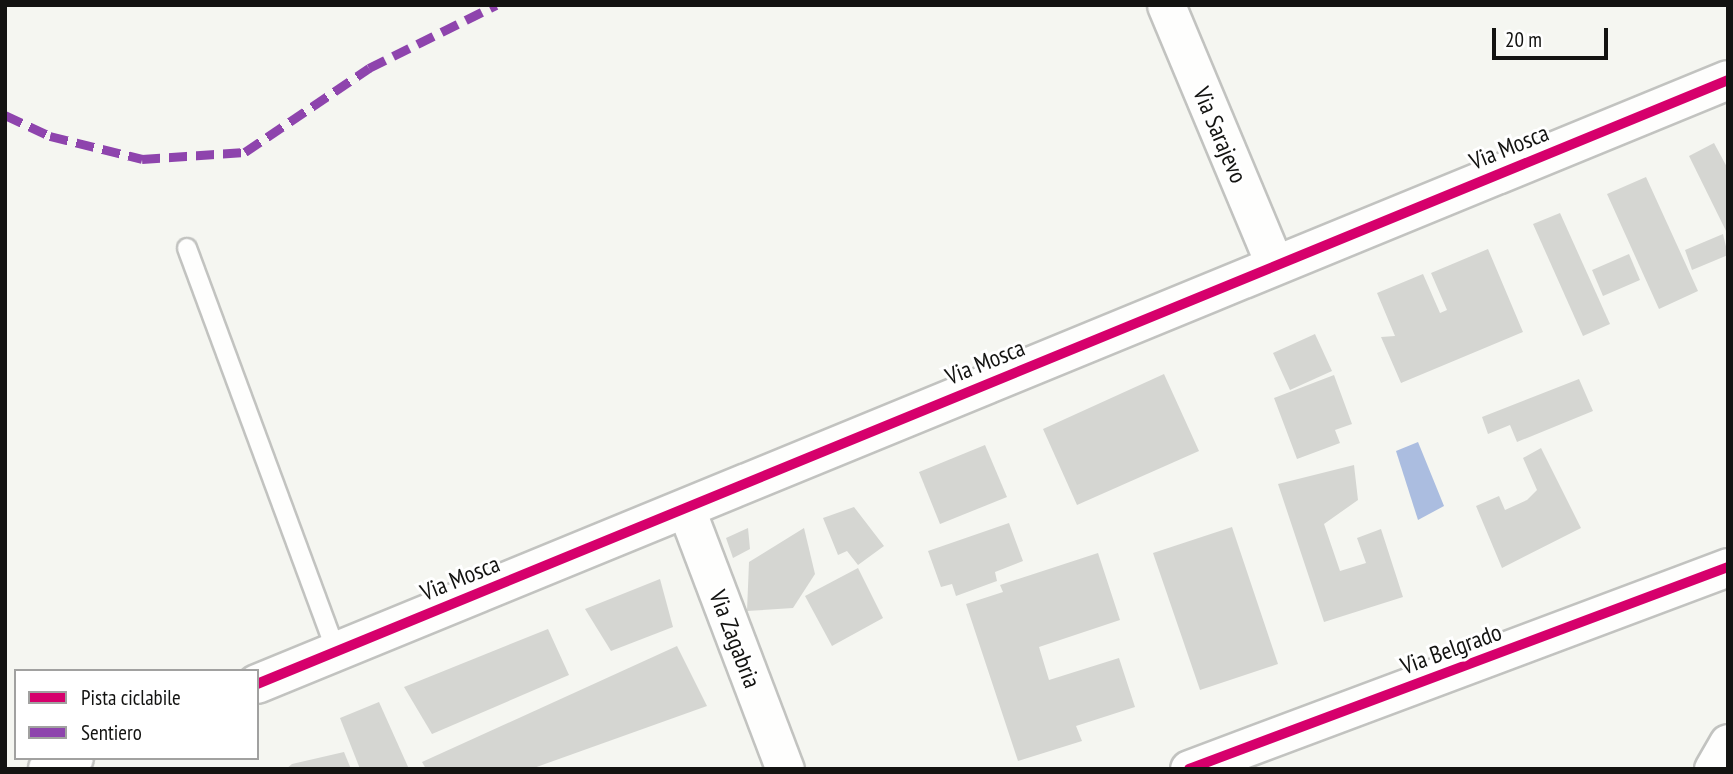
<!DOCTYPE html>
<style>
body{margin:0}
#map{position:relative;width:1733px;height:774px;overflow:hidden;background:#f5f6f1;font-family:"PT Sans Narrow",sans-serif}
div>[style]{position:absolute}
.water>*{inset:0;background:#abbde0}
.building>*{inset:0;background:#d5d6d2}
.roads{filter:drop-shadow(2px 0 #c2c3c0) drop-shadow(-2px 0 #c2c3c0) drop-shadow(0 2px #c2c3c0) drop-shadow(0 -2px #c2c3c0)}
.service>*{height:18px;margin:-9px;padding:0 9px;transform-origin:9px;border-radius:9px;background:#fefefd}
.minor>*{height:37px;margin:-18.5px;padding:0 18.5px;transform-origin:18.5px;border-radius:18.5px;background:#fefefd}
.tertiary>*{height:38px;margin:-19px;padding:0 19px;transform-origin:19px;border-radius:19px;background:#fefefd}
.quiet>*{height:9px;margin-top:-4.5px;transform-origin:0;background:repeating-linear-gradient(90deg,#8e44ad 0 18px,transparent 0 27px)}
.cycleway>*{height:10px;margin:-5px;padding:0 5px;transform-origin:5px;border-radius:5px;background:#d6006c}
span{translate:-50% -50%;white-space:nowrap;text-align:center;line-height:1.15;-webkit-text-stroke:6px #fff;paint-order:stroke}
.street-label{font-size:24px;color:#131311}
.frame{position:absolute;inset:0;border:7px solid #131311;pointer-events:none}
.legend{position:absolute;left:14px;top:669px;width:245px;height:91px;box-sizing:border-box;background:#fff;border:2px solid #a1a1a0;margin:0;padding:9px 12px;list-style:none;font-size:21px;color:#131311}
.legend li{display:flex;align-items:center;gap:14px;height:35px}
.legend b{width:35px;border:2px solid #a1a1a0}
.scale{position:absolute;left:1492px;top:28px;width:116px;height:32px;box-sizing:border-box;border:4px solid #131311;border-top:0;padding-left:9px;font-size:21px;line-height:24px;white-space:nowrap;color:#131311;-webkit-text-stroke:5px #fff;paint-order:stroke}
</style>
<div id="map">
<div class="water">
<i style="clip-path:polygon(1418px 442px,1444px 506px,1418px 520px,1396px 451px)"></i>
</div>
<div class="building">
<i style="clip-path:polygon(1714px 143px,1728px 169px,1728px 235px,1689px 156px)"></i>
<i style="clip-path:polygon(1646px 177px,1698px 291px,1659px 309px,1607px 194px)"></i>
<i style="clip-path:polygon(1560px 213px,1610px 324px,1583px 336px,1533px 224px)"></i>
<i style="clip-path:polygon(1723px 234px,1728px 255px,1692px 270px,1685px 250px)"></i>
<i style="clip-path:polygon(1488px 249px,1523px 332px,1401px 383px,1381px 337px,1395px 336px,1377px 293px,1423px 274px,1440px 313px,1447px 310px,1431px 273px)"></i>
<i style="clip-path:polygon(1629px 254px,1640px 280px,1603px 296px,1592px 270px)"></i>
<i style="clip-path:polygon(1315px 334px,1332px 371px,1290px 390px,1273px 353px)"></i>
<i style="clip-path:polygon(1164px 374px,1199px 451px,1077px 505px,1043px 429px)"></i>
<i style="clip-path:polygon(1334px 375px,1352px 424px,1335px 430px,1340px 443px,1297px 459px,1274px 398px)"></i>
<i style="clip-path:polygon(1579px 379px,1593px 411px,1517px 442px,1510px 425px,1488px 434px,1482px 417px)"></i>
<i style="clip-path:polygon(985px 445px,1007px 497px,940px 524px,919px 472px)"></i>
<i style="clip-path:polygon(1541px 448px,1581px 528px,1502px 568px,1476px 506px,1499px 496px,1505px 510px,1527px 500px,1537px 490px,1523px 458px)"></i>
<i style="clip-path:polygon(1354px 465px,1358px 500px,1324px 524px,1340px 571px,1366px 563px,1357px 538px,1381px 529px,1403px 597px,1324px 622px,1278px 484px)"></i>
<i style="clip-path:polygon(854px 507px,884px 546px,858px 565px,847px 551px,838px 555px,823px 518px)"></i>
<i style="clip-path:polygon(1009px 523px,1023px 561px,995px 572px,997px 581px,956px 596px,952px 584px,941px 587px,928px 551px)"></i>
<i style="clip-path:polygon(1232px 527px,1278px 664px,1200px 690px,1153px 553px)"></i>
<i style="clip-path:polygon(748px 528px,750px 549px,733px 558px,726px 538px)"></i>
<i style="clip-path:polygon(804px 528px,815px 574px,793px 608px,747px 611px,749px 562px)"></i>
<i style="clip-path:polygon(1098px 553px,1120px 620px,1039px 647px,1049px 680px,1119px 658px,1135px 707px,1076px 726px,1082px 741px,1018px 761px,966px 604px,1003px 592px,1000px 585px)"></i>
<i style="clip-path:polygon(858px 568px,883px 618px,832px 646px,805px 596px)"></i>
<i style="clip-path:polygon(660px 579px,673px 627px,611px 651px,585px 609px)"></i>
<i style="clip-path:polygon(548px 629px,569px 675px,432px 734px,404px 687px)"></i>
<i style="clip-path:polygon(677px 646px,707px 706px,531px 769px,426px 769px,422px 762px)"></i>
<i style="clip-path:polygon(379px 702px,409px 769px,360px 769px,340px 718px)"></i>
<i style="clip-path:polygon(344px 752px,351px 769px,286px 769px,292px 764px)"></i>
</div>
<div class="roads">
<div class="service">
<i style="left:187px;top:248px;width:430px;rotate:69.7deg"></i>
</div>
<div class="minor">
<i style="left:1166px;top:5px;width:282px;rotate:67.3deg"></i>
<i style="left:686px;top:509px;width:278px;rotate:69.2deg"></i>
<i style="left:1189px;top:769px;width:576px;rotate:-20.54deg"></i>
<i style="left:1713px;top:769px;width:30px;rotate:-60deg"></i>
</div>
<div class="tertiary">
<i style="left:257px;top:684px;width:1590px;rotate:-22.32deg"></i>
<i style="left:48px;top:769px;width:28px;rotate:-23deg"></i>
</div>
</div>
<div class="quiet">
<i style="left:5px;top:115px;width:50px;rotate:25deg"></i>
<i style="left:50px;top:136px;width:95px;rotate:14deg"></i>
<i style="left:142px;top:159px;width:103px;rotate:-3.9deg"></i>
<i style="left:245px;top:152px;width:150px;rotate:-34.1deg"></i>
<i style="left:369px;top:68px;width:142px;rotate:-26.4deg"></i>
</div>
<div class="cycleway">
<i style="left:257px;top:684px;width:1590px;rotate:-22.32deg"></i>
<i style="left:1189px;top:769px;width:576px;rotate:-20.54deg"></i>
</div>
<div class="street-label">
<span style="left:1220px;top:135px;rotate:67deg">Via Sarajevo</span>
<span style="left:1509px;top:147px;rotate:-22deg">Via Mosca</span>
<span style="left:985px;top:362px;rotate:-22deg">Via Mosca</span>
<span style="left:460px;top:578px;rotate:-22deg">Via Mosca</span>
<span style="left:735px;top:639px;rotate:69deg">Via Zagabria</span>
<span style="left:1451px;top:649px;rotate:-20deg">Via Belgrado</span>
</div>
<div class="frame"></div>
<ul class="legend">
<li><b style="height:9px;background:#d6006c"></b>Pista ciclabile</li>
<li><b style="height:9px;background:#8e44ad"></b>Sentiero</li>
</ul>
<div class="scale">20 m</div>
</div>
